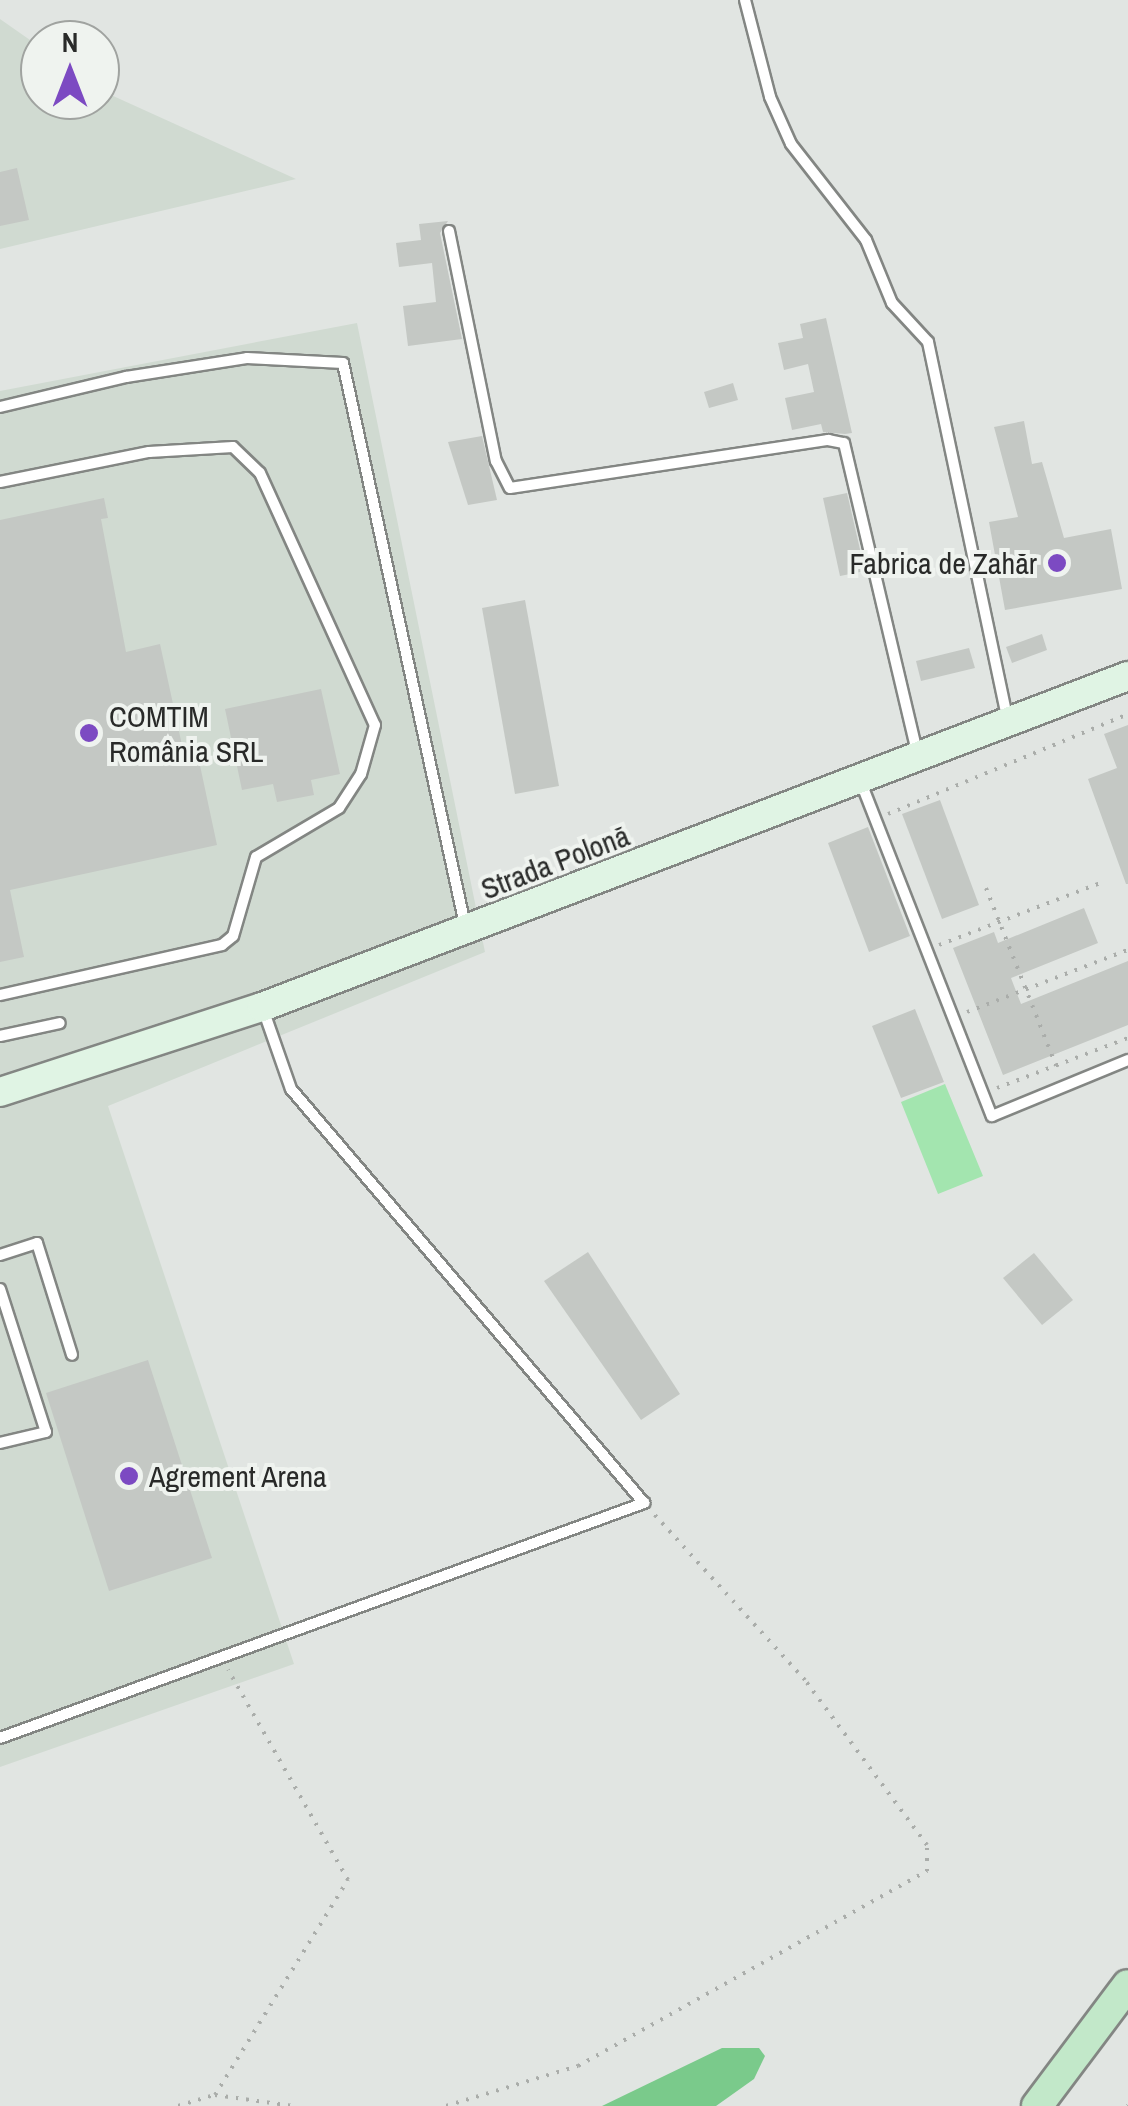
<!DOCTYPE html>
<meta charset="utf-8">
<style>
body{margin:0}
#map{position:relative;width:1128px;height:2106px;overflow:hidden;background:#e1e5e2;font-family:"Archivo Narrow",sans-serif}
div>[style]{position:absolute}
.built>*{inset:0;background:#d0dad1}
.green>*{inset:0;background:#a3e5af}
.water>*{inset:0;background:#7aca8b}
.building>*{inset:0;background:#c4c8c4}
.path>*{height:4px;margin-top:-2px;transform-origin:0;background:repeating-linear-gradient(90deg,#aaadaa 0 2.5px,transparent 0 10.5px)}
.roads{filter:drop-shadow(2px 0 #838683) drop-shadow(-2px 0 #838683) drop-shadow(0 2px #838683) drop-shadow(0 -2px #838683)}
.service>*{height:10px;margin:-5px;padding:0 5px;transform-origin:5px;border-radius:5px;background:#fff}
.secondary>*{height:28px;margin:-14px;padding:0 14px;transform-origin:14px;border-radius:14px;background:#e0f4e4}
.primary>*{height:30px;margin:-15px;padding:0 15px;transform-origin:15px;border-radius:15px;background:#c2e8c9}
.dots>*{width:28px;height:28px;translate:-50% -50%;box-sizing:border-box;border:5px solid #eff3ef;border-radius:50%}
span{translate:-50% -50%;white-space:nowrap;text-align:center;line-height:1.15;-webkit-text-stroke:8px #eff3ef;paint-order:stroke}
.poi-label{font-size:30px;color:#292a29}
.right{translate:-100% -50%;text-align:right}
.left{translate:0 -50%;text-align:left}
.street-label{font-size:30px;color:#292a29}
.north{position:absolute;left:20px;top:20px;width:100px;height:100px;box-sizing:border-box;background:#eff3ef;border:2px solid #a0a3a0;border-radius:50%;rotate:0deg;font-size:28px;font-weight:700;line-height:40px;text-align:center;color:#292a29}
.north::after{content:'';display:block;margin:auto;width:35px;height:45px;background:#7c4ac2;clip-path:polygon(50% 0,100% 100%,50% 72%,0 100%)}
</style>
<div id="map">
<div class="built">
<i style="clip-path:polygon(0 19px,40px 47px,40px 100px,100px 100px,100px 90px,296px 179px,0 249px)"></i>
<i style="clip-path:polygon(357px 323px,485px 952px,108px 1106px,294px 1664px,0 1767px,0 391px)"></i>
</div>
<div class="green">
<i style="clip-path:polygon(945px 1084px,983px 1176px,938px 1194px,901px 1102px)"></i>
</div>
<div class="water">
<i style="clip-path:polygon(722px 2048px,759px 2048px,765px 2056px,754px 2079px,716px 2106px,602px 2106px)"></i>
</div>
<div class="building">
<i style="clip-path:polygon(17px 168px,29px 220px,0 226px,0 172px)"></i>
<i style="clip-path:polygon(448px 221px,440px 233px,462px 339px,408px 346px,403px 306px,436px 302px,432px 263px,399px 267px,396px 243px,421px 240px,419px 224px)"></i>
<i style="clip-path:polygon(826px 318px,852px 433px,845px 434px,823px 432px,821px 424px,792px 430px,785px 398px,814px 392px,808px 364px,784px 370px,778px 343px,803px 338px,800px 324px)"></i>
<i style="clip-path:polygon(733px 383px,738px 400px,709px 408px,704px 392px)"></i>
<i style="clip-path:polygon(1024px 421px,1032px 464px,1042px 462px,1064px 538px,1111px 529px,1122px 589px,1005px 610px,989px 522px,1018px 517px,994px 427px)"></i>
<i style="clip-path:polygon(482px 436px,497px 500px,468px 505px,448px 442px)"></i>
<i style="clip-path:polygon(847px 493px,865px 571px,840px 576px,823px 498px)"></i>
<i style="clip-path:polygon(104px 498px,108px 518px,101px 519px,126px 652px,160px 644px,185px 759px,198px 756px,217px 845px,10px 890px,24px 957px,0 962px,0 520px)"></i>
<i style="clip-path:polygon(525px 600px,559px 786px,515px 794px,482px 608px)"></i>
<i style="clip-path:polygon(1042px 634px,1047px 650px,1012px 663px,1006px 647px)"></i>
<i style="clip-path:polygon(969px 648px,975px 668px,921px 681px,916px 661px)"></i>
<i style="clip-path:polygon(321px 689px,340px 774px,311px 780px,314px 795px,277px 802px,273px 784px,242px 790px,225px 709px)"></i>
<i style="clip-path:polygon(1128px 725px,1128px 884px,1126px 884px,1088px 779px,1117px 768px,1104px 734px)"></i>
<i style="clip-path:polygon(940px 800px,979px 905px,942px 919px,902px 814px)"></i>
<i style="clip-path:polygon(868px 827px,910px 936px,869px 952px,828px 843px)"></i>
<i style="clip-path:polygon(1084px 908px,1098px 943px,1011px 978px,1021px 1004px,1128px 961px,1128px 1025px,1003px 1075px,953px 948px,994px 932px,998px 943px)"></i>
<i style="clip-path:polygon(915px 1009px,944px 1082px,901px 1098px,872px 1026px)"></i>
<i style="clip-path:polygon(588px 1252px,680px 1394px,641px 1420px,544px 1281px)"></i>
<i style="clip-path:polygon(1034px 1253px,1073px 1300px,1042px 1325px,1003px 1278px)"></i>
<i style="clip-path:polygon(148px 1360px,212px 1558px,109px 1591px,46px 1393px)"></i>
</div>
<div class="path">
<i style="left:888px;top:814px;width:260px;rotate:-22.6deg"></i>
<i style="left:986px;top:888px;width:191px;rotate:68.5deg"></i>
<i style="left:939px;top:945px;width:176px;rotate:-21deg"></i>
<i style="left:967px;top:1012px;width:173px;rotate:-21.1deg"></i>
<i style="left:997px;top:1088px;width:140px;rotate:-20.9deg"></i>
<i style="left:215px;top:2095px;width:79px;rotate:8deg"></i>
<i style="left:178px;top:2106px;width:39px;rotate:-17deg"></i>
<i style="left:215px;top:2095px;width:253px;rotate:-58.3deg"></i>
<i style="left:348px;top:1880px;width:242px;rotate:-119.7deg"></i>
<i style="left:446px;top:2106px;width:138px;rotate:-16.9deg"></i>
<i style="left:578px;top:2066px;width:400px;rotate:-29.2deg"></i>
<i style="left:927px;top:1871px;width:26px;rotate:-90deg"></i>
<i style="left:927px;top:1845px;width:205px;rotate:-126.5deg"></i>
<i style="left:805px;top:1680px;width:224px;rotate:-132.3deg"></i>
<i style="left:1127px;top:2106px;width:1px;rotate:-45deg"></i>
</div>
<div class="roads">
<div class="service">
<i style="left:745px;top:0;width:100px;rotate:75.5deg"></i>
<i style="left:770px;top:97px;width:51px;rotate:65.9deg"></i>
<i style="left:791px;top:144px;width:122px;rotate:52deg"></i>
<i style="left:866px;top:240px;width:68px;rotate:67.6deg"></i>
<i style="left:892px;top:303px;width:53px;rotate:47.3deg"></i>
<i style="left:928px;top:342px;width:388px;rotate:78.1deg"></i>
<i style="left:449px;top:231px;width:235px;rotate:78.5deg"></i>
<i style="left:496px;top:461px;width:30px;rotate:63deg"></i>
<i style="left:510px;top:488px;width:322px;rotate:-8.6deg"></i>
<i style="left:828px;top:440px;width:16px;rotate:11deg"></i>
<i style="left:844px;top:443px;width:318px;rotate:76.7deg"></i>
<i style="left:0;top:407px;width:130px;rotate:-13.4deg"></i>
<i style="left:126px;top:377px;width:122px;rotate:-8.9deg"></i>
<i style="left:247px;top:358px;width:96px;rotate:3deg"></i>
<i style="left:343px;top:363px;width:575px;rotate:77.75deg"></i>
<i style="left:0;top:482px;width:152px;rotate:-11.4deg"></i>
<i style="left:149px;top:452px;width:84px;rotate:-3.4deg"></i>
<i style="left:233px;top:447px;width:37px;rotate:44deg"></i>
<i style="left:260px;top:473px;width:277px;rotate:65.5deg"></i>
<i style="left:375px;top:725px;width:51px;rotate:105.9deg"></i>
<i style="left:361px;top:774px;width:40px;rotate:122.9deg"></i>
<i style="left:339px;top:808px;width:96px;rotate:149.4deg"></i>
<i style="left:256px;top:857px;width:82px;rotate:106.2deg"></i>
<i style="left:233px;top:936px;width:14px;rotate:141deg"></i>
<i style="left:222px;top:945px;width:228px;rotate:167.3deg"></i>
<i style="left:860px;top:780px;width:361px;rotate:68.6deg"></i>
<i style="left:992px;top:1116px;width:147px;rotate:-22.4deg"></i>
<i style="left:0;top:1036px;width:61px;rotate:-12.2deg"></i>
<i style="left:0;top:1255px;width:39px;rotate:-18deg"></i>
<i style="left:37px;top:1243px;width:117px;rotate:72.6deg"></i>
<i style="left:0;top:1289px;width:150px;rotate:72.2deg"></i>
<i style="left:46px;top:1432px;width:47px;rotate:166.6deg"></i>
<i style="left:0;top:1738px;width:686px;rotate:-20.05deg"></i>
<i style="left:644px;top:1503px;width:544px;rotate:-130.45deg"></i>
<i style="left:291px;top:1089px;width:85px;rotate:-109.3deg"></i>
</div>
<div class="secondary">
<i style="left:0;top:1092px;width:275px;rotate:-18deg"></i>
<i style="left:262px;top:1007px;width:927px;rotate:-20.92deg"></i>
</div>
<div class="primary">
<i style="left:1037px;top:2106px;width:151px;rotate:-53.1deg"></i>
</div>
</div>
<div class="dots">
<i style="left:1057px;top:563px;background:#7c4ac2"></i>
<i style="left:89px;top:733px;background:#7c4ac2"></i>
<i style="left:129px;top:1476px;background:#7c4ac2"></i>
</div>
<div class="poi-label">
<span class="right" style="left:1037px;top:563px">Fabrica de Zahăr</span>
<span class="left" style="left:109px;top:733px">COMTIM<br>România SRL</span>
<span class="left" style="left:149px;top:1476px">Agrement Arena</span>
</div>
<div class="street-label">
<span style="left:555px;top:862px;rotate:-21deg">Strada Polonă</span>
</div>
<div class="north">N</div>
</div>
